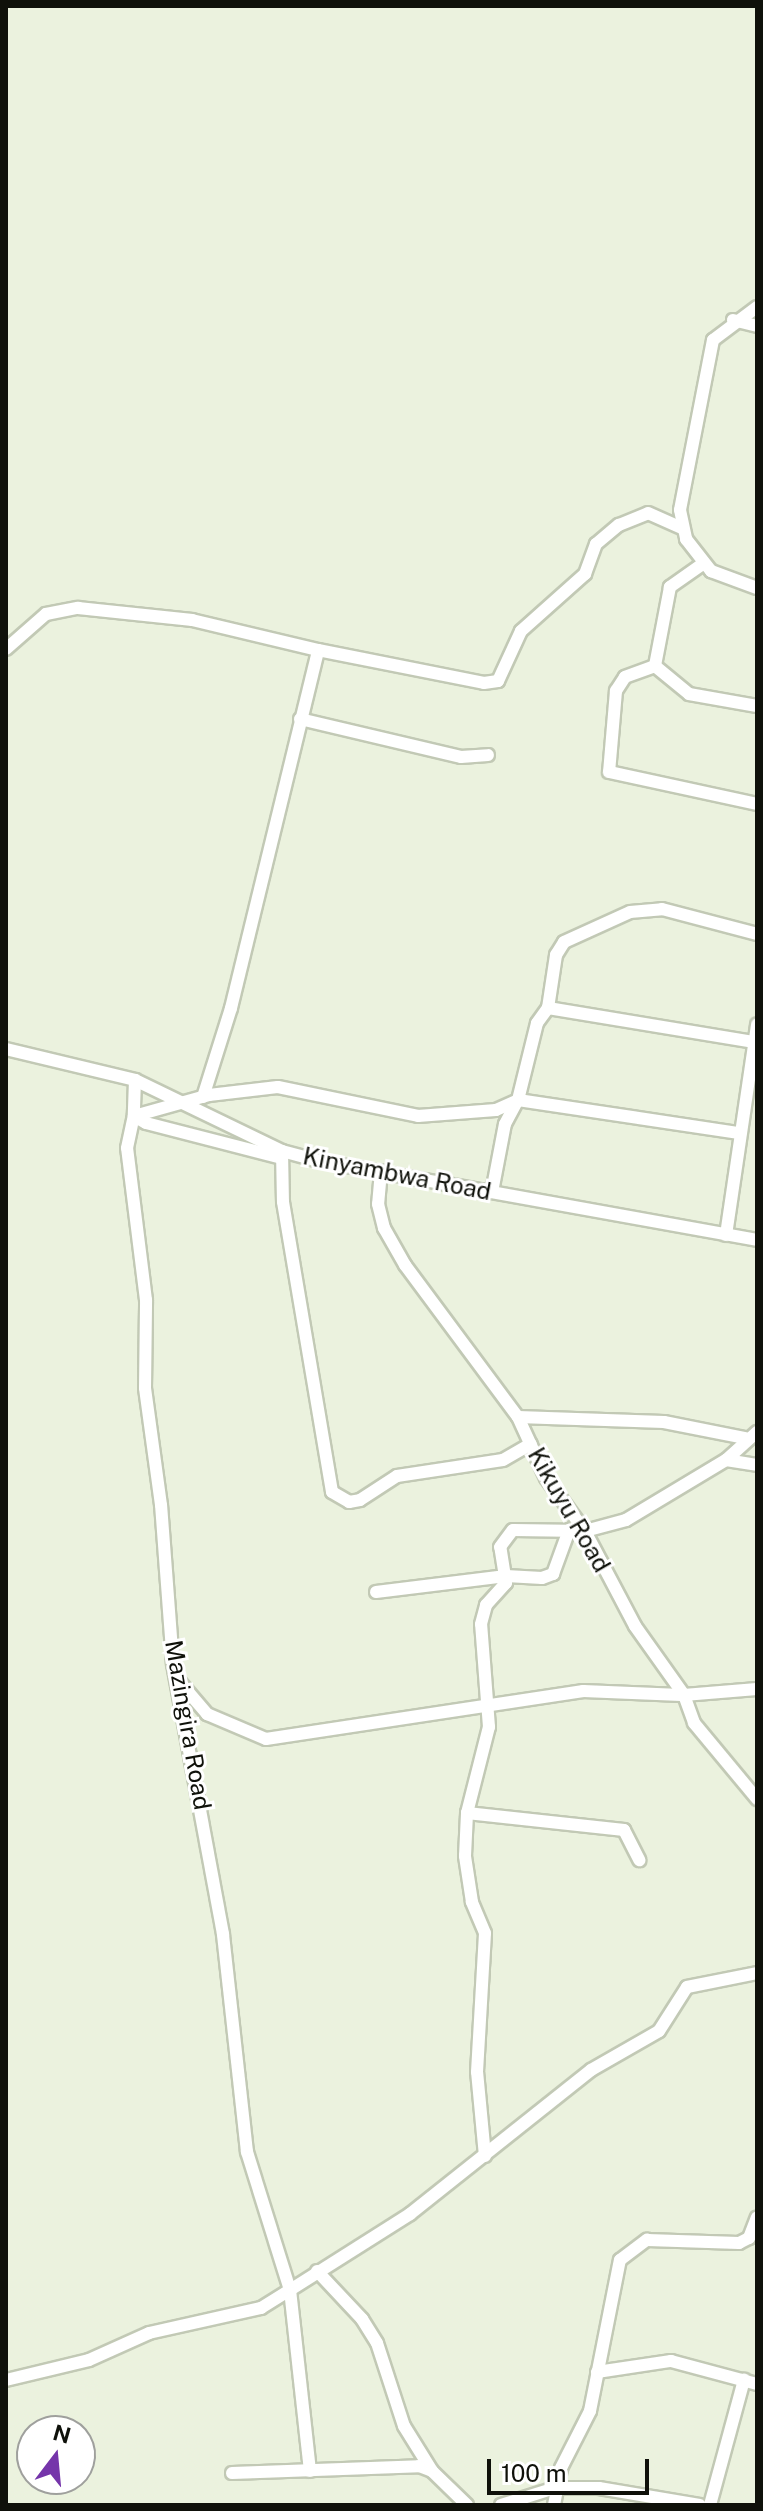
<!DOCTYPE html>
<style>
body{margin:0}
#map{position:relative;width:763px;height:2511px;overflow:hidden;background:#ebf2de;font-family:"Public Sans",sans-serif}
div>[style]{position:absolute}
.roads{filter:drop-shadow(2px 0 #c2c9b5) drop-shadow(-2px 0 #c2c9b5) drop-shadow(0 2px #c2c9b5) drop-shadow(0 -2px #c2c9b5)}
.minor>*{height:12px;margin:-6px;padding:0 6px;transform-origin:6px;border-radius:6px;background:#fff}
span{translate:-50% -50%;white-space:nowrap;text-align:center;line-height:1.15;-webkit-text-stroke:6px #fff;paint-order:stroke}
.street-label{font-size:24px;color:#0f110a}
.frame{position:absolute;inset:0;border:8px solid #0f110a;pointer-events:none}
.north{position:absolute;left:16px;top:2415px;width:80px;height:80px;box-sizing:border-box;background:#fff;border:2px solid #9fa09d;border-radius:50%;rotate:16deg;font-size:22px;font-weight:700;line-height:32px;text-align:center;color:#0f110a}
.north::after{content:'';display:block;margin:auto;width:28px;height:36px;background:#7535aa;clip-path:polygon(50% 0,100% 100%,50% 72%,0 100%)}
.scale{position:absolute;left:487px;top:2459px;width:162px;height:36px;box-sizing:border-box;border:4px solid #0f110a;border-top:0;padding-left:10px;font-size:24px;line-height:28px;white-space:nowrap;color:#0f110a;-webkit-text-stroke:6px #fff;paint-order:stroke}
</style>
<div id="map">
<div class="roads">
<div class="minor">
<i style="left:757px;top:307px;width:55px;rotate:143.1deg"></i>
<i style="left:713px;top:340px;width:173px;rotate:101deg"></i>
<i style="left:680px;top:510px;width:30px;rotate:78deg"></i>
<i style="left:686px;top:539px;width:41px;rotate:52deg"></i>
<i style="left:711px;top:571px;width:49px;rotate:20.3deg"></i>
<i style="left:733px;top:320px;width:25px;rotate:14deg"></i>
<i style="left:704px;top:563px;width:42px;rotate:144.8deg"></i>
<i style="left:670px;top:587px;width:80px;rotate:100.8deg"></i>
<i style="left:655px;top:666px;width:44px;rotate:39.5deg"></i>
<i style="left:689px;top:694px;width:69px;rotate:10deg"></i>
<i style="left:6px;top:649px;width:53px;rotate:-41.2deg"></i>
<i style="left:46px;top:614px;width:33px;rotate:-11deg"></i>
<i style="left:78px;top:608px;width:115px;rotate:6deg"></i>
<i style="left:192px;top:620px;width:130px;rotate:13.4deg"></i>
<i style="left:318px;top:650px;width:169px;rotate:11.2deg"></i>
<i style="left:484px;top:683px;width:14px;rotate:-8deg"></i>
<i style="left:498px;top:681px;width:55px;rotate:-65.3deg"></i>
<i style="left:521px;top:631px;width:86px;rotate:-41.7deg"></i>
<i style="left:585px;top:574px;width:32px;rotate:-70deg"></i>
<i style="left:596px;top:544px;width:30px;rotate:-40deg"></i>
<i style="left:619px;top:525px;width:31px;rotate:-22deg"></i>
<i style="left:648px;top:513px;width:37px;rotate:24deg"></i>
<i style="left:655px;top:666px;width:32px;rotate:160deg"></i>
<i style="left:625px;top:677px;width:17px;rotate:123deg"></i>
<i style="left:616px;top:691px;width:81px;rotate:94.9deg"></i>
<i style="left:609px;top:772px;width:151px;rotate:12.2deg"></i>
<i style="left:300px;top:719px;width:165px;rotate:13.3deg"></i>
<i style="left:461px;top:757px;width:27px;rotate:-4deg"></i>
<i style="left:548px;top:1008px;width:54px;rotate:-81.4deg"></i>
<i style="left:556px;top:955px;width:15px;rotate:-58deg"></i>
<i style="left:564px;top:942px;width:72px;rotate:-24.4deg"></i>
<i style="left:630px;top:912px;width:32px;rotate:-5deg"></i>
<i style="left:662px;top:909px;width:98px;rotate:14.7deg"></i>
<i style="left:6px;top:1049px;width:133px;rotate:13.5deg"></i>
<i style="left:135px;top:1080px;width:163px;rotate:25.8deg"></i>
<i style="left:282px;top:1151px;width:38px;rotate:15deg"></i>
<i style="left:319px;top:1161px;width:445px;rotate:10.2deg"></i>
<i style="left:135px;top:1080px;width:36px;rotate:92deg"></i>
<i style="left:134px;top:1116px;width:14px;rotate:30deg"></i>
<i style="left:146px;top:1123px;width:140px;rotate:14.4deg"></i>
<i style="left:203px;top:1097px;width:93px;rotate:-72.5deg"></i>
<i style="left:231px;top:1008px;width:368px;rotate:-76.3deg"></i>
<i style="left:282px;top:1151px;width:51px;rotate:88.9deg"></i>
<i style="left:283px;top:1202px;width:294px;rotate:80.4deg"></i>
<i style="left:332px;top:1492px;width:20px;rotate:30deg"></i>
<i style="left:349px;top:1502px;width:11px;rotate:-10deg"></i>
<i style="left:360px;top:1500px;width:44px;rotate:-33deg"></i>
<i style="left:397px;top:1476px;width:107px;rotate:-8.6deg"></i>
<i style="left:503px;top:1460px;width:32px;rotate:-30deg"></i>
<i style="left:381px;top:1171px;width:33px;rotate:95deg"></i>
<i style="left:378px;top:1204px;width:25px;rotate:76deg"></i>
<i style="left:384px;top:1228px;width:43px;rotate:60.4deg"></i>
<i style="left:405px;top:1265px;width:189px;rotate:53.4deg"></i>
<i style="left:518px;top:1417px;width:67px;rotate:65.3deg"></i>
<i style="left:546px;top:1478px;width:66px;rotate:53.7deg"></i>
<i style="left:585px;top:1531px;width:107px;rotate:62.2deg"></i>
<i style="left:635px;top:1626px;width:85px;rotate:54.6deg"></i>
<i style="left:684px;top:1695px;width:30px;rotate:70deg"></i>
<i style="left:694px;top:1723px;width:99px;rotate:50.3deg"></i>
<i style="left:492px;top:1192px;width:69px;rotate:-79.2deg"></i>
<i style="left:505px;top:1124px;width:27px;rotate:-62deg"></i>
<i style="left:518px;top:1100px;width:79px;rotate:-76.1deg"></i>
<i style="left:537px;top:1023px;width:19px;rotate:-54deg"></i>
<i style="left:548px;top:1008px;width:208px;rotate:9.4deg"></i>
<i style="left:726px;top:1235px;width:213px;rotate:-81.6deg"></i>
<i style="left:518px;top:1417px;width:146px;rotate:2deg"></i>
<i style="left:664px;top:1422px;width:83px;rotate:11.2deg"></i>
<i style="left:726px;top:1460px;width:42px;rotate:-42.1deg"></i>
<i style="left:376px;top:1592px;width:131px;rotate:-7deg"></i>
<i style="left:506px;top:1576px;width:36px;rotate:3deg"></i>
<i style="left:542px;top:1578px;width:12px;rotate:-20deg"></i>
<i style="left:553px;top:1574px;width:47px;rotate:-70deg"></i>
<i style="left:178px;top:1680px;width:45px;rotate:49.5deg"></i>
<i style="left:207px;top:1714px;width:64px;rotate:23deg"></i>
<i style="left:266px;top:1739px;width:321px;rotate:-8.6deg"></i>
<i style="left:583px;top:1691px;width:101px;rotate:2.3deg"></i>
<i style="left:684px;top:1695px;width:73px;rotate:-4.7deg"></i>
<i style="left:467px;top:1813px;width:158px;rotate:6.2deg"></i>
<i style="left:624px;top:1830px;width:34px;rotate:63deg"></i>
<i style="left:485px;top:2156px;width:84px;rotate:-95.4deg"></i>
<i style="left:477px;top:2072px;width:139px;rotate:-86.7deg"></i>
<i style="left:485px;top:1933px;width:34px;rotate:-113deg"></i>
<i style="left:472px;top:1902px;width:47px;rotate:-98.7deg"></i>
<i style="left:465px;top:1856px;width:43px;rotate:-87.3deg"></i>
<i style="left:467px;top:1813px;width:89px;rotate:-75.7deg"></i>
<i style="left:489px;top:1727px;width:103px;rotate:-94.4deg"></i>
<i style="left:481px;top:1624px;width:20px;rotate:-75deg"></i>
<i style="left:486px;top:1605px;width:30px;rotate:-48deg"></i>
<i style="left:506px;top:1583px;width:36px;rotate:-99deg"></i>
<i style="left:500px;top:1547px;width:21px;rotate:-53deg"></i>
<i style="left:513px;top:1530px;width:72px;rotate:0.8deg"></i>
<i style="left:585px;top:1531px;width:42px;rotate:-15deg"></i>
<i style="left:626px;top:1520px;width:117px;rotate:-31deg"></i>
<i style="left:726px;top:1460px;width:31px;rotate:9deg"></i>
<i style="left:317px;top:2271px;width:66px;rotate:46.8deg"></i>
<i style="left:362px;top:2319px;width:28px;rotate:58deg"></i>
<i style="left:377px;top:2343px;width:87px;rotate:72deg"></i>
<i style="left:404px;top:2426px;width:53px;rotate:58.1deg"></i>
<i style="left:597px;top:2372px;width:75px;rotate:-8.5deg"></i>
<i style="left:671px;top:2361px;width:89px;rotate:15deg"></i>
<i style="left:6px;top:2380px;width:85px;rotate:-13.5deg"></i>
<i style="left:89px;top:2360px;width:66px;rotate:-24.2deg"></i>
<i style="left:149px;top:2333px;width:115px;rotate:-12.6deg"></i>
<i style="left:261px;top:2308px;width:34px;rotate:-32deg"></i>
<i style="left:290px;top:2290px;width:145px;rotate:-107.3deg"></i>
<i style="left:247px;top:2152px;width:219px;rotate:-96.3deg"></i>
<i style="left:223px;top:1934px;width:275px;rotate:-100.5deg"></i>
<i style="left:173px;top:1664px;width:159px;rotate:-94.3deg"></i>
<i style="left:161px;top:1505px;width:118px;rotate:-97.8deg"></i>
<i style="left:145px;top:1388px;width:88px;rotate:-89.3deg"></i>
<i style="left:146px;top:1300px;width:153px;rotate:-97.1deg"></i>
<i style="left:127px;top:1148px;width:33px;rotate:-78deg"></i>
<i style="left:134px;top:1116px;width:78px;rotate:-15.6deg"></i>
<i style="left:209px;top:1095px;width:69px;rotate:-6.6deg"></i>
<i style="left:278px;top:1087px;width:143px;rotate:11.7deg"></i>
<i style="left:418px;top:1116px;width:78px;rotate:-4.4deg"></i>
<i style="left:496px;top:1110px;width:24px;rotate:-24deg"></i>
<i style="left:518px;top:1100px;width:222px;rotate:8.5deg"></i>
<i style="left:310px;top:2471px;width:182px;rotate:-96.3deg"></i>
<i style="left:290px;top:2290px;width:142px;rotate:-32.3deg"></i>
<i style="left:410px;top:2214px;width:231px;rotate:-38.5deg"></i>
<i style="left:591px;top:2070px;width:78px;rotate:-29.8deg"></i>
<i style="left:659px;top:2031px;width:52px;rotate:-57.5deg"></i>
<i style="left:687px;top:1987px;width:71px;rotate:-11.3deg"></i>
<i style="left:232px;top:2473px;width:187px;rotate:-2.1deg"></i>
<i style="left:419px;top:2466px;width:14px;rotate:21deg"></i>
<i style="left:432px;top:2471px;width:49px;rotate:44.2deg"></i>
<i style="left:501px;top:2505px;width:57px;rotate:-17.5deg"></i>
<i style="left:555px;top:2488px;width:44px"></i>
<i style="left:599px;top:2488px;width:102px;rotate:9.6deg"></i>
<i style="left:554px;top:2505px;width:38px;rotate:-79deg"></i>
<i style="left:561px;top:2468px;width:64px;rotate:-63deg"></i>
<i style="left:590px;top:2411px;width:154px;rotate:-78.8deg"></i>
<i style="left:620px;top:2260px;width:34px;rotate:-37deg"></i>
<i style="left:647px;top:2240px;width:92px;rotate:1.9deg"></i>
<i style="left:739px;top:2243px;width:11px;rotate:-27deg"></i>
<i style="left:749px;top:2238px;width:22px;rotate:-69deg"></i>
<i style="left:710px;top:2505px;width:130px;rotate:-74.8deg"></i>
</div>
</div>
<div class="street-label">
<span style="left:397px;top:1174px;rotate:11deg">Kinyambwa Road</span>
<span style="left:569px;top:1510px;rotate:60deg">Kikuyu Road</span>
<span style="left:188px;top:1725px;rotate:80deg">Mazingira Road</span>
</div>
<div class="frame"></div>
<div class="north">N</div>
<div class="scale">100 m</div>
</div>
